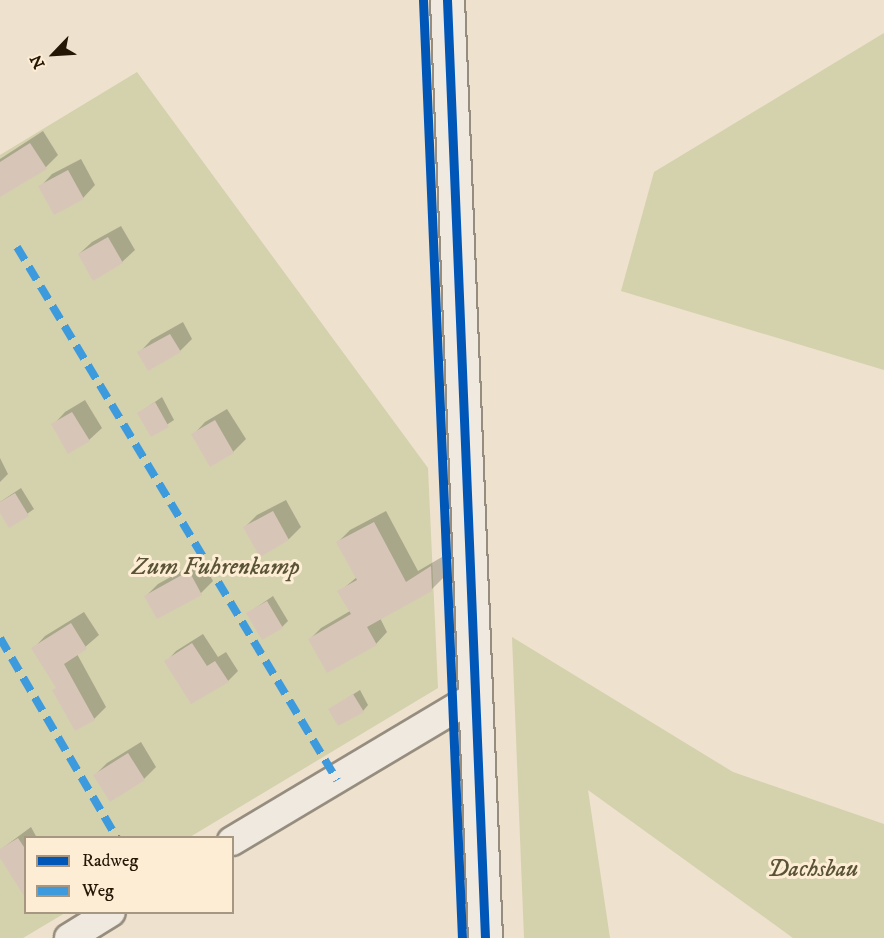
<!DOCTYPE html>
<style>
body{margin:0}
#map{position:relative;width:884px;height:938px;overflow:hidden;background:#eee1cd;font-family:"IM FELL DW Pica",serif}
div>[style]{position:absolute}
.green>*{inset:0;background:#d4d1ad}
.shadow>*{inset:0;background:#0003}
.building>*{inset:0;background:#d7c6b8}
.roads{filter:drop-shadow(2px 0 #968d7f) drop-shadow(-2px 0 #968d7f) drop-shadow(0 2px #968d7f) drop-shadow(0 -2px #968d7f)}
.minor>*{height:28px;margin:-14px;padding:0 14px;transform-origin:14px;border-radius:14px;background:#f0e9df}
.tertiary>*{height:33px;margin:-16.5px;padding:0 16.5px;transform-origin:16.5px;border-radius:16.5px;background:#f0e9df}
.quiet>*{height:8px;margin-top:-4px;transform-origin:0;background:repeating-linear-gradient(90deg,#3c9add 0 15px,transparent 0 23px)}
.cycleway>*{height:9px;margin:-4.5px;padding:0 4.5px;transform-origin:4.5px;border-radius:4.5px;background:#0057b8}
span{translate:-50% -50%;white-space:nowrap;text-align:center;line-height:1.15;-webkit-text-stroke:6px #fdedd5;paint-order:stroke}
.park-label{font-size:24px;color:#5a5437;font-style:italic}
.legend{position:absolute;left:24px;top:836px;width:210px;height:78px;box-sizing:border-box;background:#fdedd5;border:2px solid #a69782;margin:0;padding:8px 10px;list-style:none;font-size:18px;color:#241706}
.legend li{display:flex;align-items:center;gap:12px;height:30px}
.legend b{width:30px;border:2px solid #a69782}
.north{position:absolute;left:24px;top:24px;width:60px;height:60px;-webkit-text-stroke:4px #fdedd5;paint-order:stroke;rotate:245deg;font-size:16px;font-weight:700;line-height:24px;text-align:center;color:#241706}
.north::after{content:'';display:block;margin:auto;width:21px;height:27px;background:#241706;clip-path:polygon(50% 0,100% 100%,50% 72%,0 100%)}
</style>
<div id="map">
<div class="green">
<i style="clip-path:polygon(884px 33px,884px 370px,621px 291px,654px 172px)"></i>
<i style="clip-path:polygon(137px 72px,428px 468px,438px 688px,190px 837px,26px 838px,26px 912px,65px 913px,23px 938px,0 938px,0 155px)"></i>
<i style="clip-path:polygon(512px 637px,733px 772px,884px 824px,884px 938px,793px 938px,588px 790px,610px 938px,524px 938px)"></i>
</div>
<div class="shadow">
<i style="clip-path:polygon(43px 131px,58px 155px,46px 167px,0 187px,0 159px)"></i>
<i style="clip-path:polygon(81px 159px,95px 185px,83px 198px,40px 187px,52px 174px)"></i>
<i style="clip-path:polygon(121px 226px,135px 250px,122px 262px,79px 254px,92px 242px)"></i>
<i style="clip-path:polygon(183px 322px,192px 339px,180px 351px,139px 353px,151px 340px)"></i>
<i style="clip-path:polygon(162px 397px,174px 420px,151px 435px,139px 413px)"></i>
<i style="clip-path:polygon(85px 400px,102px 428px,89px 440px,53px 425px,65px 412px)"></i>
<i style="clip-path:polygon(227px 409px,246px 439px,233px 452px,211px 465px,193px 435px,205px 422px)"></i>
<i style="clip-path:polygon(0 458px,8px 474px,0 482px)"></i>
<i style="clip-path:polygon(21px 488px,34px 509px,10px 526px,0 511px,0 502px)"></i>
<i style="clip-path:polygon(286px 500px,301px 527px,289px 539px,260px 555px,245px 527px,257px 515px)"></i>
<i style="clip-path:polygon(386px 511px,418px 571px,442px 557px,443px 578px,431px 590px,380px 618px,387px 632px,376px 644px,310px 639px,321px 628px,350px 611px,339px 592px,357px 577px,338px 542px,350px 530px)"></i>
<i style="clip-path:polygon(201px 560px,213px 581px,201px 593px,146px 596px,158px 584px)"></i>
<i style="clip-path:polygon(273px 596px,288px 621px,282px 627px,248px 613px)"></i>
<i style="clip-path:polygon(84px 612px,99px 635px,77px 654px,106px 707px,94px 719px,57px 687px,33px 649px,45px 636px)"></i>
<i style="clip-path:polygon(203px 634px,218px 657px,226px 652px,238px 671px,228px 681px,166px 662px,176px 651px)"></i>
<i style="clip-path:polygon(360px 690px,368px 705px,363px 711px,330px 709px)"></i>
<i style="clip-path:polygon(141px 742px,156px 767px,144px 779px,95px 775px,107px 763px)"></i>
<i style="clip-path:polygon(31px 827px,37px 838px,26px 838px,26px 886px,0 855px,0 850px)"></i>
</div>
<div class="building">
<i style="clip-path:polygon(30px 143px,47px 169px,0 197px,0 162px)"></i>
<i style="clip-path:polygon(68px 170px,84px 199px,54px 215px,38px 186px)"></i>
<i style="clip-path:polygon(108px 237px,123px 263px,93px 281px,78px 254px)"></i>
<i style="clip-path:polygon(170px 334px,181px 352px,148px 371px,137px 352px)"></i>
<i style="clip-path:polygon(155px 402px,169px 427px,151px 437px,137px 413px)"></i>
<i style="clip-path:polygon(72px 412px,90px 441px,68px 454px,51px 424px)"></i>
<i style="clip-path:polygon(215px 420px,234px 453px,210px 467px,191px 434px)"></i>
<i style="clip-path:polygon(15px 493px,29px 516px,9px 528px,0 513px,0 502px)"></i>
<i style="clip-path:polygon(273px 511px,289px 540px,260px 557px,243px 527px)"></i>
<i style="clip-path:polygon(374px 522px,406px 582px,431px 566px,432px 591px,367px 627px,377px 645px,327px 673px,308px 639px,351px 614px,337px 591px,357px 580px,336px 542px)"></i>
<i style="clip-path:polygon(189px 571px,202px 595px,157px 619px,144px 596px)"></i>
<i style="clip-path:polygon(267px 601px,283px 628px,262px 640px,246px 613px)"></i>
<i style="clip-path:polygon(71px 623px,87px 649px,64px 664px,95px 720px,75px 731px,52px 690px,56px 688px,31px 648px)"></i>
<i style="clip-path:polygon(192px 643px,207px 666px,215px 661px,229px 682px,191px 704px,164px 661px)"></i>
<i style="clip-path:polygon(353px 694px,364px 712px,338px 726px,328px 709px)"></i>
<i style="clip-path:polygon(128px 753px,145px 780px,110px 802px,93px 775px)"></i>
<i style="clip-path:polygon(18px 838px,26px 850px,26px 899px,0 858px,0 849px)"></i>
</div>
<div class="roads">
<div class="minor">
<i style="left:232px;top:841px;width:282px;rotate:-30.8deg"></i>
<i style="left:69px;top:938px;width:49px;rotate:-31.8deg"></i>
</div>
<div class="tertiary">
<i style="left:447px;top:0;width:939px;rotate:87.68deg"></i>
</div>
</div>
<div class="quiet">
<i style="left:17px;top:247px;width:622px;rotate:59.02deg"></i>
<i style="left:0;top:638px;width:232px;rotate:59.7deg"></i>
</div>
<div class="cycleway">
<i style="left:423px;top:0;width:939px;rotate:87.62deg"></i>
<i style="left:447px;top:0;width:939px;rotate:87.68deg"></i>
</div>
<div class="park-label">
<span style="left:216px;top:568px">Zum Fuhrenkamp</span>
<span style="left:813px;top:870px">Dachsbau</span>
</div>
<ul class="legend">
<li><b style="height:8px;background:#0057b8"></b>Radweg</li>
<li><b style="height:8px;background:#3c9add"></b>Weg</li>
</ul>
<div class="north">N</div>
</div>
